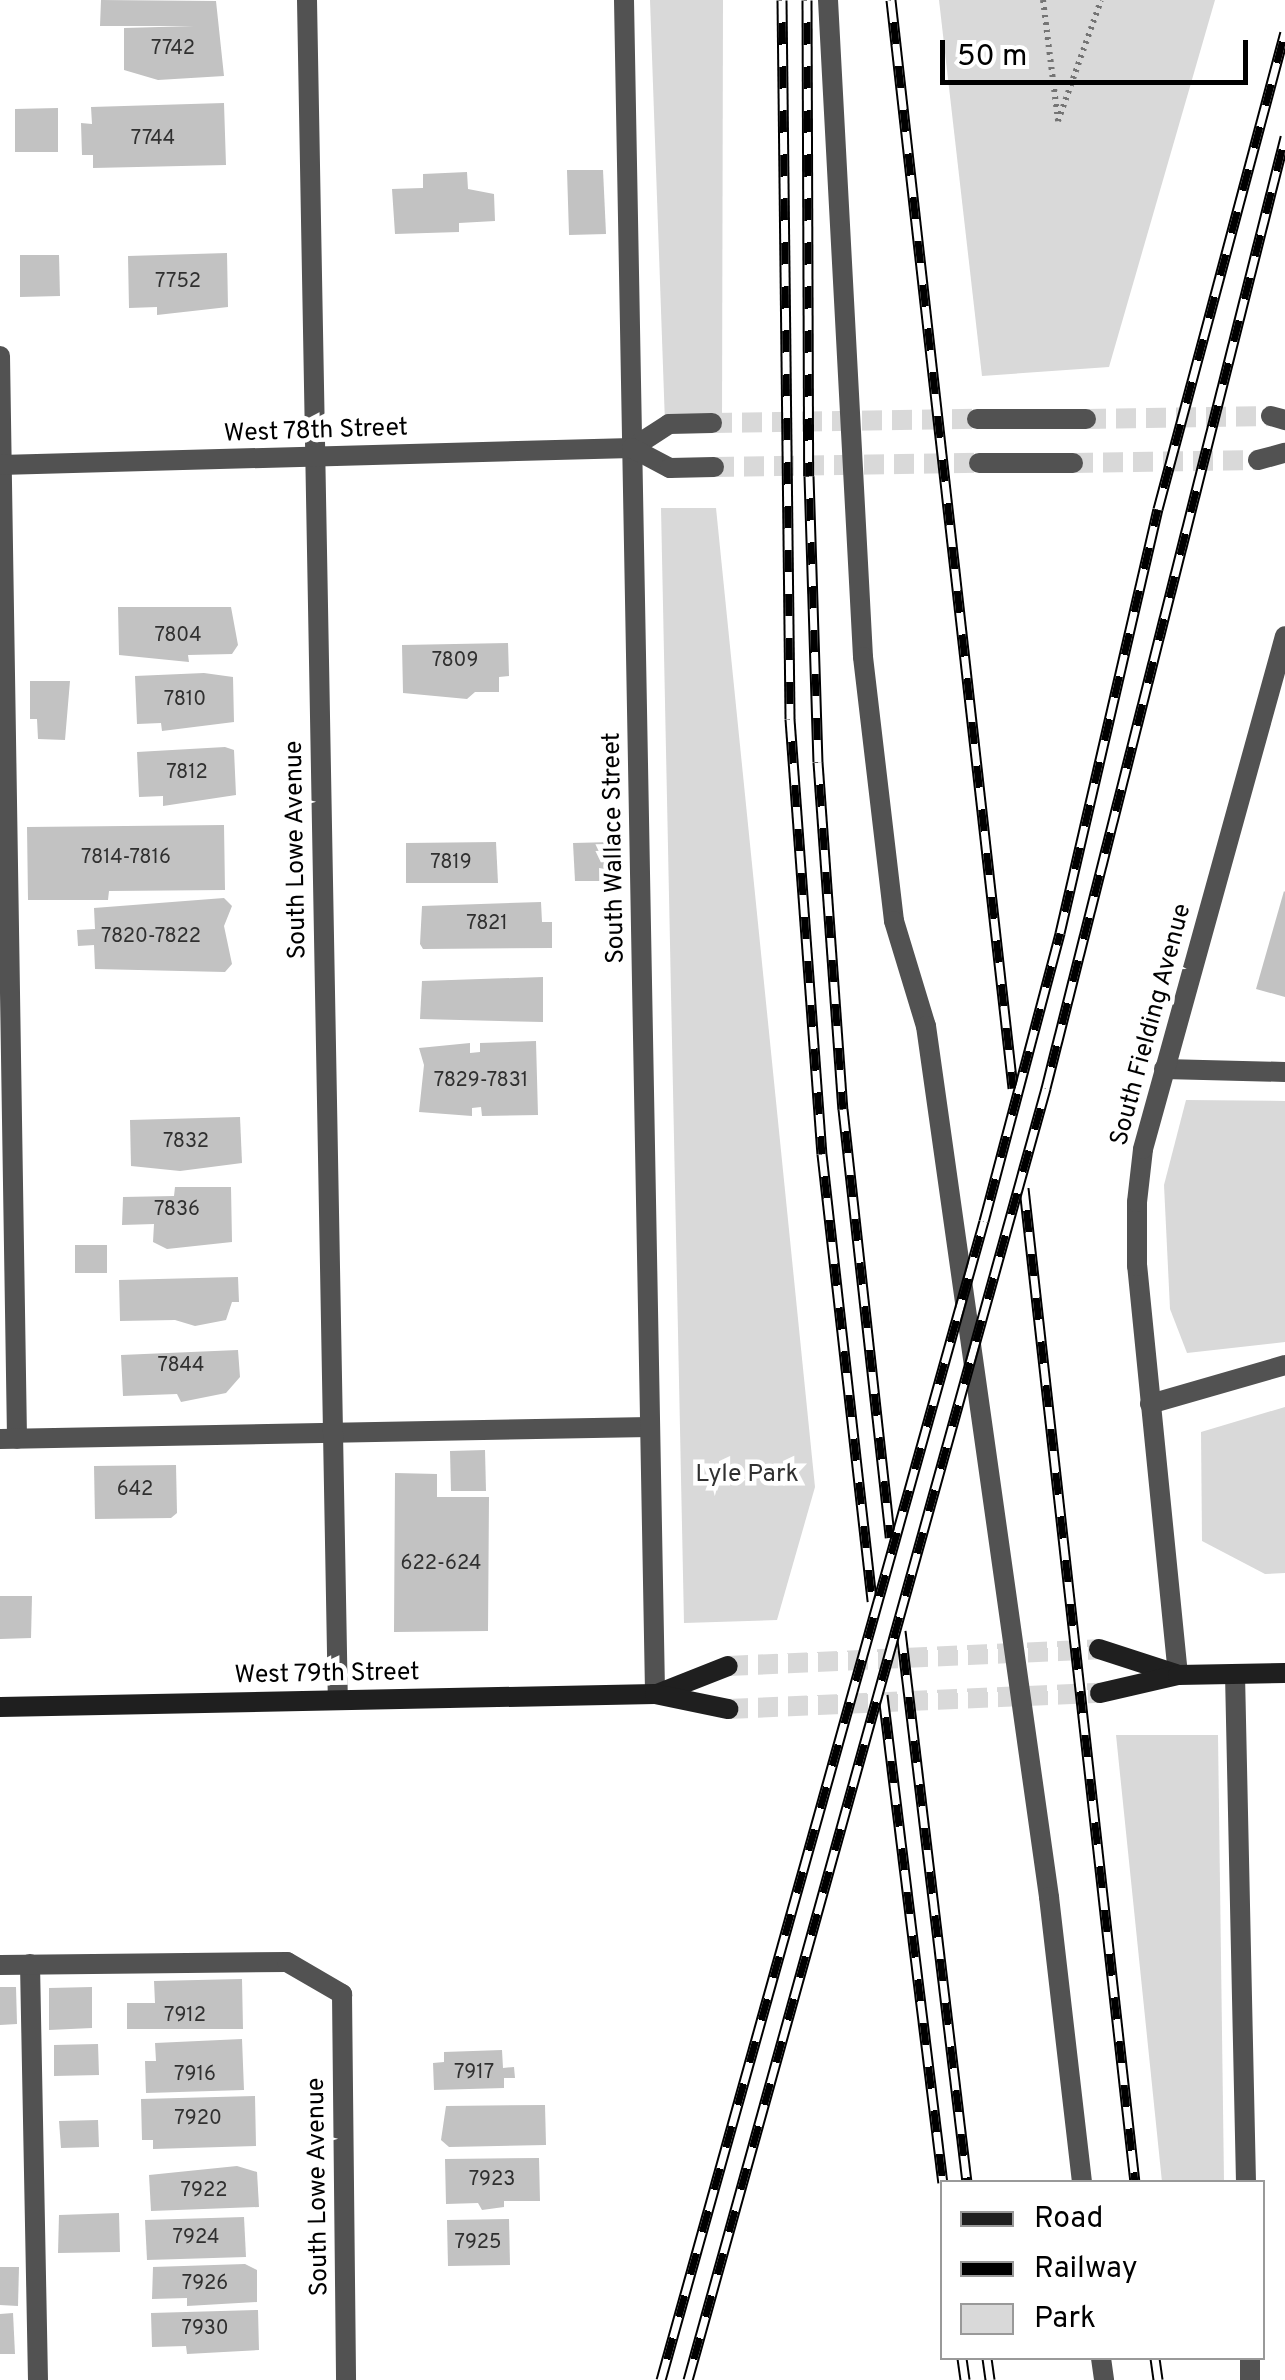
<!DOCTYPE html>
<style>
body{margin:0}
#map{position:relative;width:1285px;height:2380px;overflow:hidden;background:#fff;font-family:Overpass,sans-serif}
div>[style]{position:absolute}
.green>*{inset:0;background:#d9d9d9}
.building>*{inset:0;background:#c2c2c2}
.minor-tunnel>*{height:20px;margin-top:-10px;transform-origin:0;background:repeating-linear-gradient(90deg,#d9d9d9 0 20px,transparent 0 30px)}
.secondary-tunnel>*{height:20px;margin-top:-10px;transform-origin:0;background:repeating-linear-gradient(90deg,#d9d9d9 0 20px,transparent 0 30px)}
.path>*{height:6px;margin-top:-3px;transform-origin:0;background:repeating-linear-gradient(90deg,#747474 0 2.5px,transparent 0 7.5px)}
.service>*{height:20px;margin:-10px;padding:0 10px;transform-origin:10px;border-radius:10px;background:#525252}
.minor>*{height:20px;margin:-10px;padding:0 10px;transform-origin:10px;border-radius:10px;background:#525252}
.secondary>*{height:20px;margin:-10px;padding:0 10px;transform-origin:10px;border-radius:10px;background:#1f1f1f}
.rail>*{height:11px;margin-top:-5.5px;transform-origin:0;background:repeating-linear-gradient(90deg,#fff 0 22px,#000 0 44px);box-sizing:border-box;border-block:2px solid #000}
span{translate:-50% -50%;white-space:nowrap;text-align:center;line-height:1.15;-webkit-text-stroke:9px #fff;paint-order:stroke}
.number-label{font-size:20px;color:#303030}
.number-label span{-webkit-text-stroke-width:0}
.street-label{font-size:25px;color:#000}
.park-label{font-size:25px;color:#303030}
.legend{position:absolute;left:940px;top:2180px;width:325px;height:180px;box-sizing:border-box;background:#fff;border:2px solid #999;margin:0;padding:12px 18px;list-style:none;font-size:30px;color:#000}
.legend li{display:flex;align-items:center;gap:20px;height:50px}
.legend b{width:50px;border:2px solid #999}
.scale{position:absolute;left:940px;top:40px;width:308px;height:45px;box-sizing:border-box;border:5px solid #000;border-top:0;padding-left:12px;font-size:30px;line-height:35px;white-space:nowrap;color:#000;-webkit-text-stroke:8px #fff;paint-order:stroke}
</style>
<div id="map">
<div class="green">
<i style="clip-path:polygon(650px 0,723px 0,722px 423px,665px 423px)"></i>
<i style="clip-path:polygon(939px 0,1215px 0,1109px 367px,982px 376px)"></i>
<i style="clip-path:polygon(661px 508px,716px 508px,815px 1487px,777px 1620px,684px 1623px)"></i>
<i style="clip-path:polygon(1186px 1100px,1285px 1101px,1285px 1342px,1187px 1353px,1170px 1309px,1164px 1185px)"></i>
<i style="clip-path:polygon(1285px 1407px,1285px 1573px,1265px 1574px,1202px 1541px,1201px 1432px)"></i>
<i style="clip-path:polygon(1116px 1735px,1218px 1735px,1224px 2182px,1162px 2182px)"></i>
</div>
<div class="building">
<i style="clip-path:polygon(101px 0,216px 1px,224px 76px,158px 80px,124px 70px,124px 28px,194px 26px,100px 26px)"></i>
<i style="clip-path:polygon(224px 103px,226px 165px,93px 168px,93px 155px,82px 155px,81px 123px,92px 124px,91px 107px)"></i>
<i style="clip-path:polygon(58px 108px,58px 152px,15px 152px,15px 109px)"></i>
<i style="clip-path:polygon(567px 170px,603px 170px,606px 234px,569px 235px)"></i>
<i style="clip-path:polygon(467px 172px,468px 189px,494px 194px,495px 221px,459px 223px,459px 232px,395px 234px,392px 189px,423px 188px,423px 174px)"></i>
<i style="clip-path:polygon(227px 253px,228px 307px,157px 315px,157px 307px,129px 308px,128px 256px)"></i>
<i style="clip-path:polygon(20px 255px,59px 255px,60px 296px,20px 297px)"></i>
<i style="clip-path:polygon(118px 607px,231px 607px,238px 645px,232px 654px,188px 655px,189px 662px,119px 655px)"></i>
<i style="clip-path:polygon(508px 643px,509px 676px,499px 677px,499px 692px,475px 692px,467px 699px,403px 693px,402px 645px)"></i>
<i style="clip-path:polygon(204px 673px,233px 677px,234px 722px,162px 731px,161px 723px,137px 724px,135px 676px)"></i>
<i style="clip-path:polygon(30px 681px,70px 681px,65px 740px,38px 739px,37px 719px,30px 719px)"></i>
<i style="clip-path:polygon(225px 747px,234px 750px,236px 795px,163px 806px,163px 796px,139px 797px,137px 752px)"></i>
<i style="clip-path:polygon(224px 825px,225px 890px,109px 891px,108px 900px,28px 900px,27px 827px)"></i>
<i style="clip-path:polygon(496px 842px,498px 883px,406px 883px,406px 843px)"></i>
<i style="clip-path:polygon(613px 842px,613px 881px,575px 881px,573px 843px)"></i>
<i style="clip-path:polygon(1284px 891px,1285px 892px,1285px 997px,1256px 989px)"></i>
<i style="clip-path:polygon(224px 898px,232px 906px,224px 926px,232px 964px,225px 972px,95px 969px,94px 945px,78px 946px,77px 930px,95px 929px,94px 908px)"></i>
<i style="clip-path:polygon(541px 902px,542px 922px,552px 922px,552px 948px,423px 949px,420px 944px,422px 906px)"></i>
<i style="clip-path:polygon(543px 977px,543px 1022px,420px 1019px,422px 981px)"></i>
<i style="clip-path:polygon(536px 1041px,538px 1115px,482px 1116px,481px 1107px,472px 1108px,472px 1116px,419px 1112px,424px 1065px,419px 1048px,470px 1043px,470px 1053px,480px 1052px,480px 1043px)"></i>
<i style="clip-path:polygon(240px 1117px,242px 1163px,180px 1171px,131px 1166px,130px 1120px)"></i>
<i style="clip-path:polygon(175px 1187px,231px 1187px,232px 1242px,167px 1249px,153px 1242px,154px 1224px,122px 1225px,123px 1197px,174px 1196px)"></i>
<i style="clip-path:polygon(75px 1245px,107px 1245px,107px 1273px,75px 1273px)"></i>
<i style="clip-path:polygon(238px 1277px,239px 1302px,232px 1302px,226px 1320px,195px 1326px,175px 1320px,120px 1321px,119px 1280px)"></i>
<i style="clip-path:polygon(238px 1350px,240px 1377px,226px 1393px,181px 1402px,177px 1394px,123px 1396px,121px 1355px)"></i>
<i style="clip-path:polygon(485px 1450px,486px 1491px,451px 1491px,450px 1451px)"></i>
<i style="clip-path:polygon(176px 1465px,177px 1513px,171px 1518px,95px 1519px,94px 1466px)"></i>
<i style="clip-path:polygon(395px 1473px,437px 1474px,437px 1497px,489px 1497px,488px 1631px,394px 1632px)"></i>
<i style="clip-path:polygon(0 1596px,32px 1596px,31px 1638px,0 1639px)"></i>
<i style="clip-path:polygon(242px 1979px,243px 2029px,127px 2029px,127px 2003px,155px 2003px,154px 1981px)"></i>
<i style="clip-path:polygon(0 1987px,16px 1987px,17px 2024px,0 2025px)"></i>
<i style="clip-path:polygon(92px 1987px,92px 2028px,49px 2030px,49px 1988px)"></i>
<i style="clip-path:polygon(242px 2039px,244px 2090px,146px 2093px,145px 2061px,156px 2061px,155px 2043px)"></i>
<i style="clip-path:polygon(98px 2044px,99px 2075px,54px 2076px,54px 2045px)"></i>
<i style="clip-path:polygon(502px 2050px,503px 2068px,514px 2067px,515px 2078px,504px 2078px,504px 2088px,434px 2090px,433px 2063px,444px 2062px,444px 2052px)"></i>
<i style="clip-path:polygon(255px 2096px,256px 2146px,153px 2149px,153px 2140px,142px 2140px,141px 2099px)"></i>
<i style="clip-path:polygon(545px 2105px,546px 2145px,449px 2147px,441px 2140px,446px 2106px)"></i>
<i style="clip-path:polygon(98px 2120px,99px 2147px,61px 2148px,59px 2121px)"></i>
<i style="clip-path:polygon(539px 2158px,540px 2201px,504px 2201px,504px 2207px,482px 2210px,478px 2203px,446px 2204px,445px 2159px)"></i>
<i style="clip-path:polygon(237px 2166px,257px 2172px,259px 2207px,151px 2211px,149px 2175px)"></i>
<i style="clip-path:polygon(119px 2213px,120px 2252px,58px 2253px,59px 2215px)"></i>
<i style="clip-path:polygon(244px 2217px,246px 2257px,147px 2260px,145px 2220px)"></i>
<i style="clip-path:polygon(509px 2219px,510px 2265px,448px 2266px,447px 2220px)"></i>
<i style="clip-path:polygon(245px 2264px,257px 2270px,257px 2302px,187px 2306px,187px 2298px,152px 2299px,153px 2267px)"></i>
<i style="clip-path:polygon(0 2267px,19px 2267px,18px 2306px,0 2305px)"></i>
<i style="clip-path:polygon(258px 2310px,259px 2350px,187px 2354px,186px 2346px,152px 2347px,151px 2313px)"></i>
<i style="clip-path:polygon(13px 2313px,15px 2354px,0 2354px,0 2314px)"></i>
</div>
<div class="minor-tunnel">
<i style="left:1086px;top:419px;width:185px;rotate:-0.9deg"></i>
<i style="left:712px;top:423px;width:265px;rotate:-0.9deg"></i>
<i style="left:1073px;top:463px;width:185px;rotate:-0.9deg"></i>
<i style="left:714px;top:467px;width:265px;rotate:-0.9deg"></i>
</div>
<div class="secondary-tunnel">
<i style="left:728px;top:1666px;width:371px;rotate:-2.6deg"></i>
<i style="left:728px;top:1709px;width:372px;rotate:-2.5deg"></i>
</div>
<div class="path">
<i style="left:1043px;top:0;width:122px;rotate:82.9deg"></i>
<i style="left:1058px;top:121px;width:128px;rotate:-70.4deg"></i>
</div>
<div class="service">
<i style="left:828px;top:0;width:658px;rotate:86.95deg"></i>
<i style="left:863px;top:657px;width:266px;rotate:83.3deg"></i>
<i style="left:894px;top:921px;width:110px;rotate:73.1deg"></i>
<i style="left:926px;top:1026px;width:880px;rotate:81.96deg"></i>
<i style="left:1049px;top:1897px;width:287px;rotate:83.4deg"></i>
<i style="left:0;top:356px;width:1083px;rotate:89.1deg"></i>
<i style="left:0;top:1439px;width:650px;rotate:-1.06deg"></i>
<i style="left:1235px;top:1674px;width:508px;rotate:88.76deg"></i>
<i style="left:30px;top:1964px;width:416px;rotate:88.9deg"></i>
<i style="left:0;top:1965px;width:287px;rotate:-0.6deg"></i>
<i style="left:287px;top:1962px;width:64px;rotate:30.2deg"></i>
<i style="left:1101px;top:2358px;width:22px;rotate:82deg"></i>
<i style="left:1250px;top:2358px;width:22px;rotate:90deg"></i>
</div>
<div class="minor">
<i style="left:307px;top:0;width:1700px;rotate:88.96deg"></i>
<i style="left:624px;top:0;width:1694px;rotate:88.95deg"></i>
<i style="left:1271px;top:416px;width:15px;rotate:16deg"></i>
<i style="left:977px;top:419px;width:109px"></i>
<i style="left:632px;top:448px;width:44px;rotate:-33deg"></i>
<i style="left:669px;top:424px;width:43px;rotate:-1.3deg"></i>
<i style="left:1258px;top:460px;width:28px;rotate:-15deg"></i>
<i style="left:979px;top:463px;width:94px"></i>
<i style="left:0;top:465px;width:632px;rotate:-1.54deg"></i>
<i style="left:632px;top:448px;width:43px;rotate:27.8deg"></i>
<i style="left:670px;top:468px;width:44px;rotate:-1.3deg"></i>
<i style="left:1164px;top:1069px;width:121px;rotate:1.4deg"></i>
<i style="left:1150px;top:1404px;width:141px;rotate:-16.1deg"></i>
<i style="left:1178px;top:1675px;width:411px;rotate:-95.7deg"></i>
<i style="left:1137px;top:1266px;width:64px;rotate:-90deg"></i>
<i style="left:1137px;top:1202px;width:53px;rotate:-83.5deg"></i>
<i style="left:1143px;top:1149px;width:532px;rotate:-74.53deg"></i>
<i style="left:342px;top:1994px;width:386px;rotate:89.4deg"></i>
</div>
<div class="secondary">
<i style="left:1099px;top:1649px;width:81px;rotate:18deg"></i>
<i style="left:1100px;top:1693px;width:80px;rotate:-13deg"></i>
<i style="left:1178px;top:1675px;width:107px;rotate:-1.1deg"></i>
<i style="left:657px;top:1694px;width:76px;rotate:-21.5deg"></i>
<i style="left:0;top:1707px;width:655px;rotate:-1.14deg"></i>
<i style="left:655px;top:1694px;width:75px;rotate:11.6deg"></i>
</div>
<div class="rail">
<i style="left:782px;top:0;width:719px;rotate:89.36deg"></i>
<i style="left:790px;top:719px;width:436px;rotate:85.8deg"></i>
<i style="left:822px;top:1154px;width:450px;rotate:83.6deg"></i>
<i style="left:807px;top:0;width:476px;rotate:89.8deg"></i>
<i style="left:809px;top:476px;width:286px;rotate:88.2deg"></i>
<i style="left:818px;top:762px;width:348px;rotate:85.9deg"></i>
<i style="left:843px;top:1109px;width:431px;rotate:83.7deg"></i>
<i style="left:891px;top:0;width:1095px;rotate:83.6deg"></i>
<i style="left:1024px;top:1188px;width:1000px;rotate:83.63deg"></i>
<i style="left:901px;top:1631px;width:555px;rotate:83.17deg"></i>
<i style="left:883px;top:1695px;width:491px;rotate:83deg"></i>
<i style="left:962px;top:2358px;width:22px;rotate:82deg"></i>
<i style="left:987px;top:2358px;width:22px;rotate:82deg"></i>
<i style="left:1155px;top:2358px;width:22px;rotate:82deg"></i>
<i style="left:661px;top:2380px;width:1203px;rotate:-74.43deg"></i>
<i style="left:984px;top:1221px;width:298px;rotate:-75.2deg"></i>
<i style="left:1060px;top:933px;width:435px;rotate:-77deg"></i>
<i style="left:1158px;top:509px;width:493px;rotate:-75.1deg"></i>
<i style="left:688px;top:2380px;width:1341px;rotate:-74.51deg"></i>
<i style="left:1046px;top:1088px;width:981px;rotate:-75.89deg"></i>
</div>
<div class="number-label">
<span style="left:173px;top:49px">7742</span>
<span style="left:153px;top:139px">7744</span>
<span style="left:178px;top:282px">7752</span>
<span style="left:178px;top:636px">7804</span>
<span style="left:455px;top:661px">7809</span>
<span style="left:185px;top:700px">7810</span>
<span style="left:187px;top:773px">7812</span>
<span style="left:126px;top:858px">7814-7816</span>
<span style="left:451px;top:863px">7819</span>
<span style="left:487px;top:924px">7821</span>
<span style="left:151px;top:937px">7820-7822</span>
<span style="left:481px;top:1081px">7829-7831</span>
<span style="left:186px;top:1142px">7832</span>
<span style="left:177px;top:1210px">7836</span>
<span style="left:181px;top:1366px">7844</span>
<span style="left:135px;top:1490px">642</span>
<span style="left:441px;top:1564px">622-624</span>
<span style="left:185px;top:2016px">7912</span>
<span style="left:474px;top:2073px">7917</span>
<span style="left:195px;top:2075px">7916</span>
<span style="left:198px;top:2119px">7920</span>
<span style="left:492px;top:2180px">7923</span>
<span style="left:204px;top:2191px">7922</span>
<span style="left:196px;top:2238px">7924</span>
<span style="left:478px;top:2243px">7925</span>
<span style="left:205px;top:2284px">7926</span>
<span style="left:205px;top:2329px">7930</span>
</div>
<div class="street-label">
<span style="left:316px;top:432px;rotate:-2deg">West 78th Street</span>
<span style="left:615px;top:848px;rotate:-91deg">South Wallace Street</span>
<span style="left:297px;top:850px;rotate:-91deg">South Lowe Avenue</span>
<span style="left:1152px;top:1025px;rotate:-75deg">South Fielding Avenue</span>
<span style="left:327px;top:1675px;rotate:-1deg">West 79th Street</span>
<span style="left:319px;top:2187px;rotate:-91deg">South Lowe Avenue</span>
</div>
<div class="park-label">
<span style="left:747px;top:1475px">Lyle Park</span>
</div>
<ul class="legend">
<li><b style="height:12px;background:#1f1f1f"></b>Road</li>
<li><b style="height:12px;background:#000"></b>Railway</li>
<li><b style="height:28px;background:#d9d9d9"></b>Park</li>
</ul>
<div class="scale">50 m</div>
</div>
